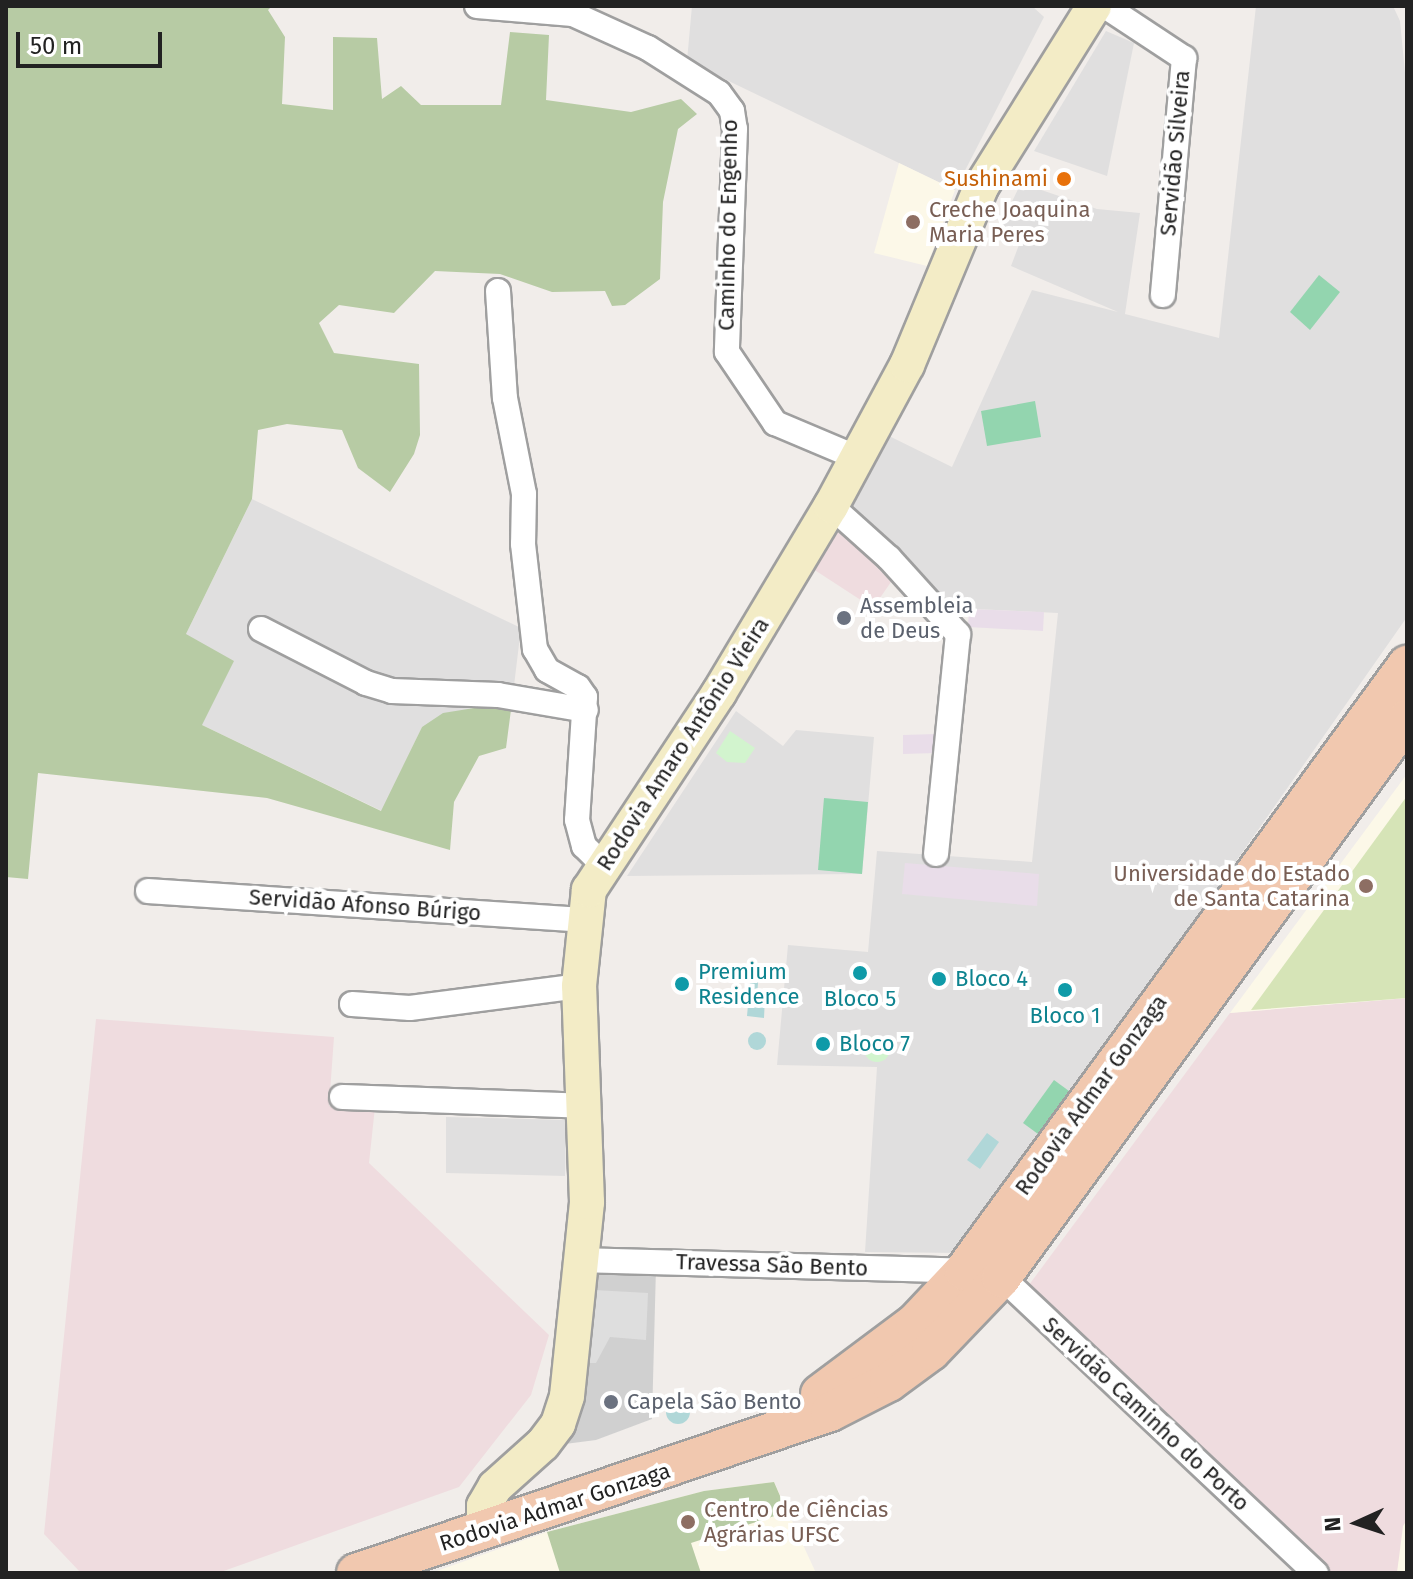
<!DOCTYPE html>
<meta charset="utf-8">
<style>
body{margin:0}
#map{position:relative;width:1413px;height:1579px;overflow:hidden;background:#f1edea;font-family:"Fira Sans",sans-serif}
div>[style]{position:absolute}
.residential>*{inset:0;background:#e0dfdf}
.commercial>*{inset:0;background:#efdcdf}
.industrial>*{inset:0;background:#e9dde9}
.education>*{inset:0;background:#fcf8e8}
.religious>*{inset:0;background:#d0d0d0}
.grass>*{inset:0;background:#d6e4b7}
.forest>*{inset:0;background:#b7cba4}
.park>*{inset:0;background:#d2f4ce}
.round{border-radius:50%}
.pitch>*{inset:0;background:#93d5af}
.parking>*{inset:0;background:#dedede}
.water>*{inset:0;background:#b0d7d8}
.roads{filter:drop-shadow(2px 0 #9f9f9f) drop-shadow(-2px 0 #9f9f9f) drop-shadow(0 2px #9f9f9f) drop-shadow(0 -2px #9f9f9f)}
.minor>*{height:24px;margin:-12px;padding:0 12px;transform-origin:12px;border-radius:12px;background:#fff}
.secondary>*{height:34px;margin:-17px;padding:0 17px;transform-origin:17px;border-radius:17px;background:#f3ecc6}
.primary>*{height:38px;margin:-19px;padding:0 19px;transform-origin:19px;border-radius:19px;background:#f1c8af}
.dots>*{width:22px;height:22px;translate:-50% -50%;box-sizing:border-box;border:4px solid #fff;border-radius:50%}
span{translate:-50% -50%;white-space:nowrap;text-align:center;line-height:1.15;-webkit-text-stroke:8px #fff;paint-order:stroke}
.street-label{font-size:22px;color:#222}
.food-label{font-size:22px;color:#c56008}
.right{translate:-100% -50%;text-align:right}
.education-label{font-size:22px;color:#785e54}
.left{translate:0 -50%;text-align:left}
.worship-label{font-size:22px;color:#5b616d}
.culture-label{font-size:22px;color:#0d838f}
.frame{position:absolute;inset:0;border:8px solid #222;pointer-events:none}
.north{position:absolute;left:1317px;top:1483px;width:80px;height:80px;-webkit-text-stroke:6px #fff;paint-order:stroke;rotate:267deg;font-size:22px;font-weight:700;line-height:32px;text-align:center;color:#222}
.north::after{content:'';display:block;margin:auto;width:28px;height:36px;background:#222;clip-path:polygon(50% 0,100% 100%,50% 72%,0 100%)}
.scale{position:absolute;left:16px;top:32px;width:146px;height:36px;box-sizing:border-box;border:4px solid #222;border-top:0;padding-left:10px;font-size:24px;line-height:28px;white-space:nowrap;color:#222;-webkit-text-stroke:6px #fff;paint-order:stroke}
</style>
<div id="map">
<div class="residential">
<i style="clip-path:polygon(692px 6px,1032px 6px,1044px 17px,955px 190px,687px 61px)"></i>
<i style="clip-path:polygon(1256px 6px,1393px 6px,1400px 21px,1407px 93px,1407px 617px,962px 1253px,865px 1252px,877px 1067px,777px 1065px,788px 945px,868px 952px,877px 851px,1032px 862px,1058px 613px,952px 608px,849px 503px,885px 434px,952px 467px,1032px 290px,1118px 312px,1011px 266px,1022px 237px,999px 228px,1021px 183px,1097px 209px,1140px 213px,1125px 314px,1219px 338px)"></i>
<i style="clip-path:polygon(1106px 31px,1134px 43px,1107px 176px,1034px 151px)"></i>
<i style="clip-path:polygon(252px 499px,521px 628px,512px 702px,422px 727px,382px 811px,202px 725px,186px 634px)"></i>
<i style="clip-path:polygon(736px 711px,783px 746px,796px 730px,874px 737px,862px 874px,627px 876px)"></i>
<i style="clip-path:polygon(446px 1117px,566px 1120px,565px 1176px,446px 1173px)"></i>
</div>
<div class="commercial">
<i style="clip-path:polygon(834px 522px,891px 582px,873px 608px,810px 567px)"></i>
<i style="clip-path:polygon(1407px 998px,1407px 1520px,1397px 1573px,1329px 1573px,1026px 1289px,1230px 1013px)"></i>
<i style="clip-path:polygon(96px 1019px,334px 1037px,329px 1106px,375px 1107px,369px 1163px,549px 1335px,531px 1395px,459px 1487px,218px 1573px,81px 1573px,44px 1534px)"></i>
</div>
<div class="industrial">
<i style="clip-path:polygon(969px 609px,1044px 612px,1043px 631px,968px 627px)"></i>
<i style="clip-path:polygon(936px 734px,936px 753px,903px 754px,903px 735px)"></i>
<i style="clip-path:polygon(905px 863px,1039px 874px,1037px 906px,902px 894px)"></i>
</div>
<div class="education">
<i style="clip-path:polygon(899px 163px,955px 190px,927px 266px,874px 253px)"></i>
<i style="clip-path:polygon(1407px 774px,1407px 998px,1230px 1013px)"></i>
<i style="clip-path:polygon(774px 1482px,816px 1573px,431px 1573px,547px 1532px,704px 1491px)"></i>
<i style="clip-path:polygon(1407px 1520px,1407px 1573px,1397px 1573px,1403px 1526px)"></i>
</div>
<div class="religious">
<i style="clip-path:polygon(656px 1267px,652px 1419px,596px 1440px,565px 1444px,591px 1273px)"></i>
</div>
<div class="grass">
<i style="clip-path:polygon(1407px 796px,1407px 998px,1251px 1010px)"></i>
</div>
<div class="forest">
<i style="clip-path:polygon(6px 6px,272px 6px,268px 10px,285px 37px,282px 104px,333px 110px,333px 37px,377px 38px,382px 99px,401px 86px,421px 105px,501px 105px,510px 32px,549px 35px,546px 100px,631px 112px,681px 99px,697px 114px,678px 129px,663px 202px,660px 279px,625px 305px,612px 306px,605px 291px,552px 292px,500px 274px,435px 271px,394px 313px,339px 305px,319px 323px,334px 353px,419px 364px,420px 435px,414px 454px,390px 492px,358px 468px,342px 430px,287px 424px,258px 430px,252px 499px,186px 634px,234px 661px,202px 725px,381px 811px,422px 727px,443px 713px,512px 702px,506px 748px,479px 756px,454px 802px,450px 850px,267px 798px,38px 773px,28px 879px,6px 877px)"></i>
<i style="clip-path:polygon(774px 1482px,787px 1512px,691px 1543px,701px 1573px,560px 1573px,547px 1532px,704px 1491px)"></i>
</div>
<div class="park">
<i style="clip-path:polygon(730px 731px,755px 748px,745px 763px,727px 762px,716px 753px)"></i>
<i class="round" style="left:864px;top:1036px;width:26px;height:26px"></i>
</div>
<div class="pitch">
<i style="clip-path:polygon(1319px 275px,1340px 292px,1310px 330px,1290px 312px)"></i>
<i style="clip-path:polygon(1035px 401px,1041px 437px,987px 446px,981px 411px)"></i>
<i style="clip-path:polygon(824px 798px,868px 802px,862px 874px,818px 870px)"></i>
<i style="clip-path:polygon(1054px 1080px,1069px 1091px,1038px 1134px,1023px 1123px)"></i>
</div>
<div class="parking">
<i style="clip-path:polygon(594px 1290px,648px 1293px,646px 1340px,610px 1337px,596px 1363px,586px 1363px)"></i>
</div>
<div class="water">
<i style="clip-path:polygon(751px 971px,759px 972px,757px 995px,765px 997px,764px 1018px,747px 1016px)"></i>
<i class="round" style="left:748px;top:1032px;width:18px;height:18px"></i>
<i style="clip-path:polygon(987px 1133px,999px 1142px,980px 1169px,967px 1160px)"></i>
<i class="round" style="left:666px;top:1400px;width:24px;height:24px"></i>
</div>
<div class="roads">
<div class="minor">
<i style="left:477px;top:6px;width:96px;rotate:4.8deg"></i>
<i style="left:573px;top:14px;width:82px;rotate:24.4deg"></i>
<i style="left:648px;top:48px;width:84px;rotate:32.4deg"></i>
<i style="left:719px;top:93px;width:22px;rotate:54deg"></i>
<i style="left:732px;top:111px;width:18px;rotate:81deg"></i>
<i style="left:735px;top:129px;width:223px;rotate:92.1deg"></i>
<i style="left:727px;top:352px;width:86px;rotate:55.9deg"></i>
<i style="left:775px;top:423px;width:90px;rotate:22.9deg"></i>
<i style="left:1105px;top:6px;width:95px;rotate:33.4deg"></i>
<i style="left:1184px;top:58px;width:238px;rotate:95.1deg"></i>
<i style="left:498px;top:291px;width:107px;rotate:86.3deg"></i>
<i style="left:505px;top:398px;width:98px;rotate:78.8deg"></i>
<i style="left:524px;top:494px;width:50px;rotate:91.1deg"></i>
<i style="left:523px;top:544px;width:106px;rotate:83.5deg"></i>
<i style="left:535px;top:649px;width:24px;rotate:60deg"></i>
<i style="left:547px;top:670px;width:35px;rotate:29deg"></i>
<i style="left:578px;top:687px;width:12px;rotate:55deg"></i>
<i style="left:585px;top:697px;width:123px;rotate:93.7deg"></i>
<i style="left:577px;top:820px;width:27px;rotate:75deg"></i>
<i style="left:584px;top:846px;width:27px;rotate:45deg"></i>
<i style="left:831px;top:506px;width:78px;rotate:41.9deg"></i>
<i style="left:889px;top:558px;width:103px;rotate:47.8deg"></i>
<i style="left:958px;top:634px;width:221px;rotate:95.7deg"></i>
<i style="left:261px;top:629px;width:118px;rotate:27.2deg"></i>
<i style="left:366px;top:683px;width:27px;rotate:17deg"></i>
<i style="left:392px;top:691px;width:106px;rotate:2.2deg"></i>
<i style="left:498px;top:695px;width:89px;rotate:9.7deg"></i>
<i style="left:148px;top:891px;width:435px;rotate:3.8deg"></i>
<i style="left:352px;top:1004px;width:58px;rotate:3.9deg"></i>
<i style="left:410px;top:1008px;width:170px;rotate:-7.4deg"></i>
<i style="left:342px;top:1097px;width:242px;rotate:2.1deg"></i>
<i style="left:581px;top:1260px;width:383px;rotate:1.6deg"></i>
<i style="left:993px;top:1269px;width:444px;rotate:43.3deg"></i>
</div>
<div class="secondary">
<i style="left:484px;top:1530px;width:24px;rotate:-90deg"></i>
<i style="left:484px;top:1506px;width:22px;rotate:-60deg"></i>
<i style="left:495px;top:1487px;width:64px;rotate:-41.9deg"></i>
<i style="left:543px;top:1444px;width:25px;rotate:-53deg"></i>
<i style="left:558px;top:1424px;width:29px;rotate:-72deg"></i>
<i style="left:567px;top:1396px;width:195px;rotate:-84.1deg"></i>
<i style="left:587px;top:1202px;width:216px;rotate:-92.1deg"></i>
<i style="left:579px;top:986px;width:97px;rotate:-84.1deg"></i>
<i style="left:589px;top:890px;width:236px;rotate:-56.6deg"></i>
<i style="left:719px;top:693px;width:218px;rotate:-59.1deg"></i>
<i style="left:831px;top:506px;width:160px;rotate:-61.7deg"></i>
<i style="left:907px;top:365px;width:193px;rotate:-67.4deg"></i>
<i style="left:981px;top:187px;width:213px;rotate:-58deg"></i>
</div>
<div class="primary">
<i style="left:820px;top:1394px;width:119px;rotate:-36.8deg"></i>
<i style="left:915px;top:1323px;width:71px;rotate:-46.7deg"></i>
<i style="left:964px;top:1271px;width:751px;rotate:-53.83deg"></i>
<i style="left:356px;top:1573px;width:501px;rotate:-18.76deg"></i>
<i style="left:830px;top:1412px;width:66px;rotate:-27deg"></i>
<i style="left:889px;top:1382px;width:52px;rotate:-36.4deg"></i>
<i style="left:931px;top:1351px;width:101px;rotate:-46.2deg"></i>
<i style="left:1001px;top:1278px;width:691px;rotate:-54.01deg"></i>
</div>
</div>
<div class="dots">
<i style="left:1064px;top:179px;background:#e8710a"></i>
<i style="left:913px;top:222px;background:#8d6e63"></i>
<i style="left:844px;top:618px;background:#6b7280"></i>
<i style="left:1366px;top:886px;background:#8d6e63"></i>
<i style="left:860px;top:973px;background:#0f9aa8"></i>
<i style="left:939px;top:979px;background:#0f9aa8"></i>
<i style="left:682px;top:984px;background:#0f9aa8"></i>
<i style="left:1065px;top:990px;background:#0f9aa8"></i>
<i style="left:823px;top:1044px;background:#0f9aa8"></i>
<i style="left:611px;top:1402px;background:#6b7280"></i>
<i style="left:688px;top:1522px;background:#8d6e63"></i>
</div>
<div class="street-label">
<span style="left:1175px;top:153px;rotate:-85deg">Servidão Silveira</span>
<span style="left:728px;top:225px;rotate:-89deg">Caminho do Engenho</span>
<span style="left:683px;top:744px;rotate:-57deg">Rodovia Amaro Antônio Vieira</span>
<span style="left:365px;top:905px;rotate:4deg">Servidão Afonso Búrigo</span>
<span style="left:1091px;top:1095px;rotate:-54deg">Rodovia Admar Gonzaga</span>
<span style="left:772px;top:1265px;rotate:2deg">Travessa São Bento</span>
<span style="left:1146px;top:1414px;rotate:43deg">Servidão Caminho do Porto</span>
<span style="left:555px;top:1507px;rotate:-18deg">Rodovia Admar Gonzaga</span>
</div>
<div class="food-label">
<span class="right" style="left:1048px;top:179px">Sushinami</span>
</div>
<div class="education-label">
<span class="left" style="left:929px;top:222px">Creche Joaquina<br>Maria Peres</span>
<span class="right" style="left:1350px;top:886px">Universidade do Estado<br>de Santa Catarina</span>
<span class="left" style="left:704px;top:1522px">Centro de Ciências<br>Agrárias UFSC</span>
</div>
<div class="worship-label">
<span class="left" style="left:860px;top:618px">Assembleia<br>de Deus</span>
<span class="left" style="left:627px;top:1402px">Capela São Bento</span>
</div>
<div class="culture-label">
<span class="left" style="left:698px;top:984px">Premium<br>Residence</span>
<span class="left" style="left:955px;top:979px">Bloco 4</span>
<span style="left:860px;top:999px">Bloco 5</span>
<span style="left:1065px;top:1016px">Bloco 1</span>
<span class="left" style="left:839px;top:1044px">Bloco 7</span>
</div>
<div class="frame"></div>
<div class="north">N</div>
<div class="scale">50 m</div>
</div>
